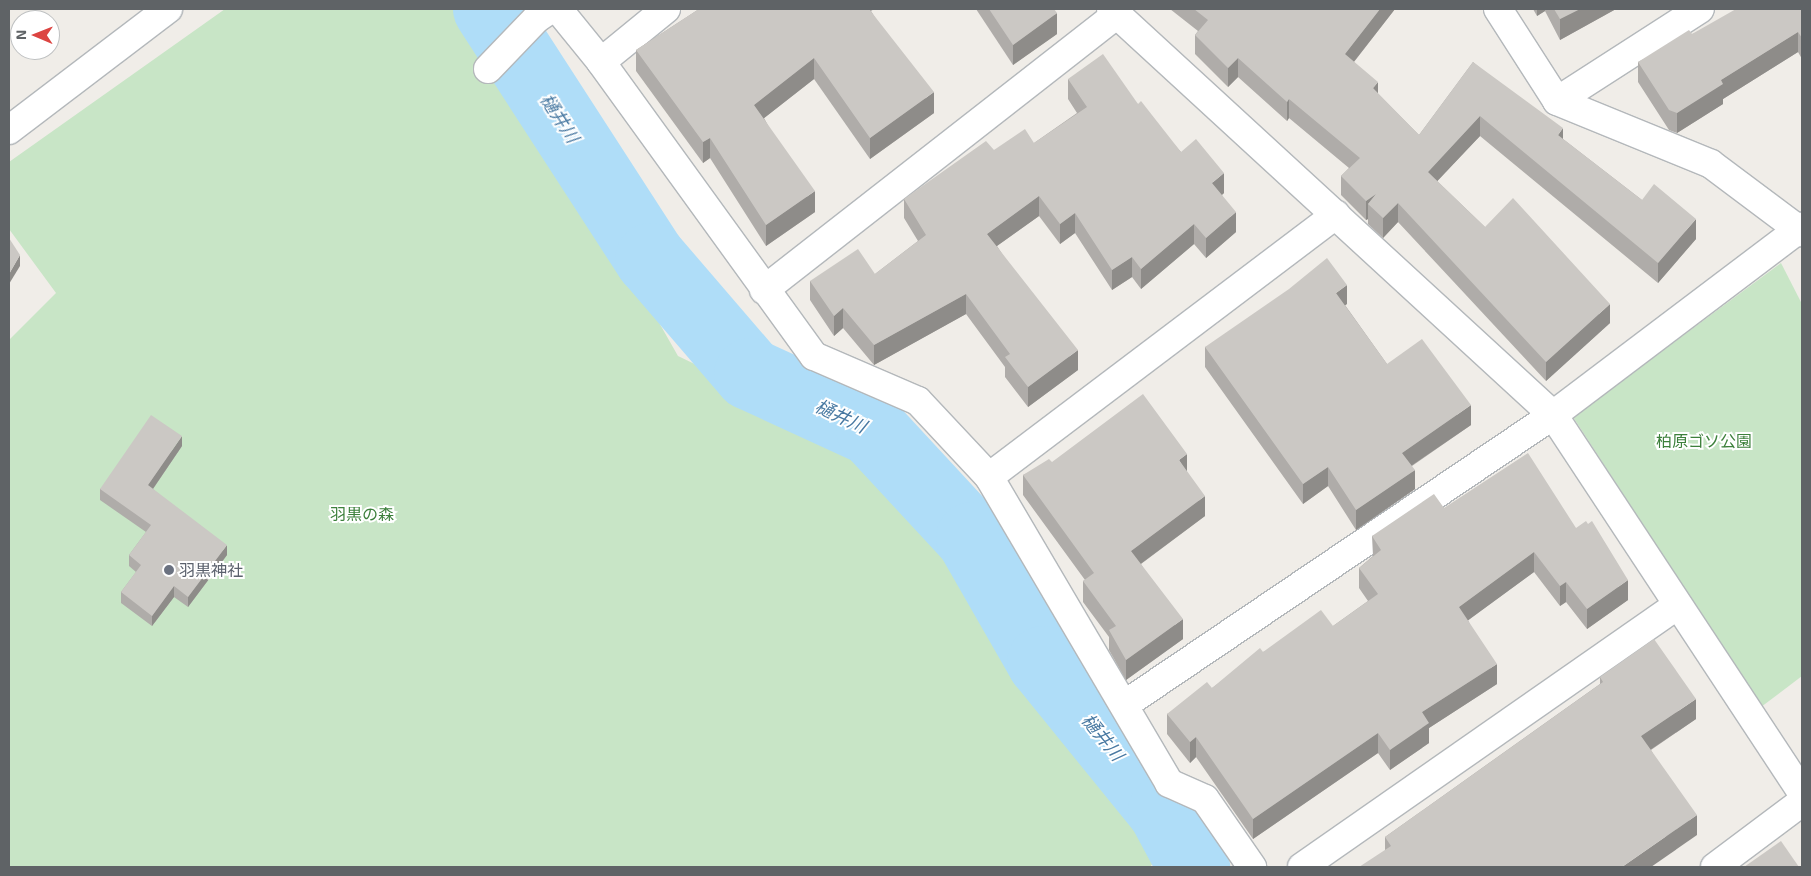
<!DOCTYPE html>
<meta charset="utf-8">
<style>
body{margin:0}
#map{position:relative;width:1811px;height:876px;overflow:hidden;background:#f0ede8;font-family:"Exo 2","Noto Sans JP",sans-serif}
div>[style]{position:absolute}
.green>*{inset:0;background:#c8e5c6}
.river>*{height:72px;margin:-36px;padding:0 36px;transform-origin:36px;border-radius:36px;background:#afddf8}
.roads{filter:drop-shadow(1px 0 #b4b8bb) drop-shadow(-1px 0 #b4b8bb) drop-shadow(0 1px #b4b8bb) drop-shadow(0 -1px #b4b8bb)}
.minor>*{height:28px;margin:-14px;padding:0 14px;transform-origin:14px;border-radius:14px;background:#fff}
.wall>*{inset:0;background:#afaca9}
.shaded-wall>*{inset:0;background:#8e8c89}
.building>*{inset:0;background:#cbc8c4}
.dots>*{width:14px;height:14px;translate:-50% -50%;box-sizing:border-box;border:2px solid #fff;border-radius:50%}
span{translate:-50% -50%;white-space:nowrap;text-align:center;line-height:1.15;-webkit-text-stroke:4px #fff;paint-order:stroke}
.park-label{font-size:16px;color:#3d803c}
.worship-label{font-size:16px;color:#5b616d}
.left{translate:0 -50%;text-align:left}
.water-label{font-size:18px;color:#4879a2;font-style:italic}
.frame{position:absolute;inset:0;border:10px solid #5f6366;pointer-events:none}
.north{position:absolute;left:10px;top:10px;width:50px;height:50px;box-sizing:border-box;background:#fff;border:1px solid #bfc1c2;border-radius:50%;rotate:271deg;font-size:14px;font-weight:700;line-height:20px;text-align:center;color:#5f6366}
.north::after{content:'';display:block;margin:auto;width:18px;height:22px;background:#dc4441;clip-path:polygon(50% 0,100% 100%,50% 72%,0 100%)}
</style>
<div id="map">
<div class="green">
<i style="clip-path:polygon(225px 9px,461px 9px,570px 166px,678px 356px,798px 414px,937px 528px,1006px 663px,1127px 807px,1153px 863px,1150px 867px,9px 867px,9px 340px,56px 293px,9px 229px,9px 162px)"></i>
<i style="clip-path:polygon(1781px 263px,1802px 304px,1802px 676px,1761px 707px,1573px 417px)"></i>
</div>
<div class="river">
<i style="left:489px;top:9px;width:298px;rotate:57.1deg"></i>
<i style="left:651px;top:259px;width:152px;rotate:49.3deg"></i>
<i style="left:750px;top:374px;width:134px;rotate:24.7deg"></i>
<i style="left:872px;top:430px;width:147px;rotate:47.2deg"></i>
<i style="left:972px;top:538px;width:143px;rotate:60.2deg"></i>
<i style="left:1043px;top:662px;width:192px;rotate:50.9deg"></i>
<i style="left:1164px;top:811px;width:64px;rotate:61.8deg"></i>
</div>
<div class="roads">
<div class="minor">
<i style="left:558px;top:9px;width:68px;rotate:50.9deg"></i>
<i style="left:601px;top:62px;width:363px;rotate:54.1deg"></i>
<i style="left:814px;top:356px;width:113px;rotate:23.4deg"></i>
<i style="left:918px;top:401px;width:104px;rotate:46.9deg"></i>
<i style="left:989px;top:477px;width:355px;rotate:59.5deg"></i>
<i style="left:1169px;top:783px;width:39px;rotate:24deg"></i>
<i style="left:1205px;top:799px;width:83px;rotate:55.3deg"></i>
<i style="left:1111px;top:9px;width:600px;rotate:42.57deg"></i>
<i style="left:1553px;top:415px;width:453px;rotate:56.6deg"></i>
<i style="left:1498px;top:9px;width:109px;rotate:57.3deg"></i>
<i style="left:1557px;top:101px;width:166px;rotate:22.2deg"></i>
<i style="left:1711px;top:164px;width:114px;rotate:36.8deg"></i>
<i style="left:601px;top:62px;width:84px;rotate:-39.2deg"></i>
<i style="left:488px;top:69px;width:69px;rotate:-46.2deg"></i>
<i style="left:536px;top:19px;width:18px;rotate:-34deg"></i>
<i style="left:1557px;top:101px;width:170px;rotate:-32.8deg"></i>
<i style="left:9px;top:130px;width:200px;rotate:-37.3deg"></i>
<i style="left:764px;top:290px;width:448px;rotate:-38deg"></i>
<i style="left:989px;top:477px;width:435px;rotate:-37.1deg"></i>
<i style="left:1124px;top:705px;width:518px;rotate:-34.06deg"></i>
<i style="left:1553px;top:415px;width:312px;rotate:-37.1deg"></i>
<i style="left:1302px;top:867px;width:458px;rotate:-34.9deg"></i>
<i style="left:1715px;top:867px;width:109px;rotate:-36.8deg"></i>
</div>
</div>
<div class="wall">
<i style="clip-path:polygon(699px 9px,874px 9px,871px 11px,934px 113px,870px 159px,814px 79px,764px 118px,815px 212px,766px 246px,710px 158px,703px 163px,636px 71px,636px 50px)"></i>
<i style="clip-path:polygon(976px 9px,1054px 9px,1057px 34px,1013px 65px)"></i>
<i style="clip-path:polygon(1170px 9px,1395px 9px,1354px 62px,1378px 94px,1419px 135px,1473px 62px,1563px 139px,1642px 200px,1696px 239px,1658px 283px,1480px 136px,1437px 181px,1485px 227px,1610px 323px,1546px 381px,1398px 222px,1383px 238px,1368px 224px,1368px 219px,1366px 220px,1341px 195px,1341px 176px,1349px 168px,1289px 118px,1287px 121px,1238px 77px,1228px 87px,1195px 54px,1195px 35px,1198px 31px)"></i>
<i style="clip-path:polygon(1533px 9px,1616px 9px,1560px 40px,1545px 11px,1537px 16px)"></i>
<i style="clip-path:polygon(1802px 9px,1802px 59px,1798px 52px,1723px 99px,1723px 104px,1677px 133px,1669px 130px,1638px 82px,1638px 62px,1692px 34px)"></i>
<i style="clip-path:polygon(1068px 79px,1138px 104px,1181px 152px,1224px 193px,1222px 195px,1236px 232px,1206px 258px,1194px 244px,1141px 289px,1132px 277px,1112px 290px,1075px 233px,1060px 244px,1039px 216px,997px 246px,1078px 370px,1028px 407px,1005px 377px,1005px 367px,966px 314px,874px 365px,843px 328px,834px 336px,810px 300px,810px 281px,875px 274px,918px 241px,904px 218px,904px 199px,994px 150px,1034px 143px,1077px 113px,1068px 99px)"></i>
<i style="clip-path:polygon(1347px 304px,1345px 305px,1387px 364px,1471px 425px,1412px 466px,1415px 489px,1356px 530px,1328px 486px,1303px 504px,1205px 367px,1205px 347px)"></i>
<i style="clip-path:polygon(182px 446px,153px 489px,227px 555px,188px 607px,174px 597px,152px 626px,121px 603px,121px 592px,136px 572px,129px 566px,129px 555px,146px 532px,100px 500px,100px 489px)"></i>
<i style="clip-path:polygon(1052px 462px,1187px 472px,1205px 516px,1141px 564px,1183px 639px,1126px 680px,1109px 650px,1109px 637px,1083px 602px,1083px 581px,1085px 580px,1023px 495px,1023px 475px)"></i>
<i style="clip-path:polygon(1444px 508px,1576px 528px,1628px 600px,1587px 629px,1566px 602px,1560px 606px,1534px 572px,1468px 620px,1497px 684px,1429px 728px,1429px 743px,1390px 770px,1378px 753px,1253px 839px,1196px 757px,1190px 763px,1167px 734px,1167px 714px,1212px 688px,1263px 652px,1333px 626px,1368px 601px,1359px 588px,1359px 568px,1373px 556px,1372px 536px)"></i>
<i style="clip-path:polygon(1600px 677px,1696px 719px,1651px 750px,1697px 835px,1385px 850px,1385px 837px,1600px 684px)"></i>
</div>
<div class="shaded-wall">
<i style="clip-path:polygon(1380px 9px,1395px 9px,1345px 73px,1345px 54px)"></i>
<i style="clip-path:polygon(1537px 9px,1545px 9px,1545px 11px,1537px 16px)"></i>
<i style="clip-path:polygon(1580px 9px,1616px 9px,1560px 40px,1560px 19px)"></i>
<i style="clip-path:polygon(1057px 13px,1057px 34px,1013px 65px,1013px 45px)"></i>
<i style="clip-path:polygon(1798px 32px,1798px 52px,1723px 99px,1723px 104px,1677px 133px,1677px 113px,1721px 80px)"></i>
<i style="clip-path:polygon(814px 58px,814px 79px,754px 126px,754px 105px)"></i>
<i style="clip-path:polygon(1238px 58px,1238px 77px,1228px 87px,1228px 68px)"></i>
<i style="clip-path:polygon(1378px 82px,1378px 101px,1373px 88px)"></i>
<i style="clip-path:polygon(934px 92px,934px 113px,870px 159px,870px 138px)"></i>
<i style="clip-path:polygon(1289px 99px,1289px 118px,1287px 121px,1287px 102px)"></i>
<i style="clip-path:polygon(1480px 116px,1480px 136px,1428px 191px,1428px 172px)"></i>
<i style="clip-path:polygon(1563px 128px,1563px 148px,1558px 135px)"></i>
<i style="clip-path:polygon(710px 138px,710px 158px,703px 163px,703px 142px)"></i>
<i style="clip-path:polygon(1224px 173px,1224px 193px,1212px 203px,1212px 183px)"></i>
<i style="clip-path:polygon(815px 191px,815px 212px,766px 246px,766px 225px)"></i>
<i style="clip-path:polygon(1376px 194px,1368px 204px,1368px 219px,1366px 220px,1366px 201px)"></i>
<i style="clip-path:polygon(1039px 196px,1039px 216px,987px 253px,987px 234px)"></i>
<i style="clip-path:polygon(1398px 203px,1398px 222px,1383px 238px,1383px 218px)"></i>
<i style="clip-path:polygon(1236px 212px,1236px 232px,1206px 258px,1206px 238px)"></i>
<i style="clip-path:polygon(1075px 213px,1075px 233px,1060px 244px,1060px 224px)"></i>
<i style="clip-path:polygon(1696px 219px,1696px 239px,1658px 283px,1658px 263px)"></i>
<i style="clip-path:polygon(1194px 224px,1194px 244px,1141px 289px,1141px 269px)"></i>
<i style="clip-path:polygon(20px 255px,20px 266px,9px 284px,9px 274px)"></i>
<i style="clip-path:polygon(1132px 257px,1132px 277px,1112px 290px,1112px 270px)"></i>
<i style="clip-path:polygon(1347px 285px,1347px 304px,1336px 312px,1336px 293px)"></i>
<i style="clip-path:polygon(966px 294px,966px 314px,874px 365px,874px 345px)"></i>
<i style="clip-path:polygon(1610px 304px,1610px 323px,1546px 381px,1546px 362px)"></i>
<i style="clip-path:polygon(843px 308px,843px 328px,834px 336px,834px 316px)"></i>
<i style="clip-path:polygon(1078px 350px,1078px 370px,1028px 407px,1028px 387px)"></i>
<i style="clip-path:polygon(1471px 405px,1471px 425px,1402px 472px,1402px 453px)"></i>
<i style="clip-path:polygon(182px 436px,182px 446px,148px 496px,148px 485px)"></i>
<i style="clip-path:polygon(1187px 454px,1187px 474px,1179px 460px)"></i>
<i style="clip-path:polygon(1328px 467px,1328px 486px,1303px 504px,1303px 484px)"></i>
<i style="clip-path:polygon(1415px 470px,1415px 489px,1356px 530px,1356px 510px)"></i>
<i style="clip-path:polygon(1205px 496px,1205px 516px,1131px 571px,1131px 551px)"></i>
<i style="clip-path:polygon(227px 545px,227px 555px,188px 607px,188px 597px)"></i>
<i style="clip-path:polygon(1534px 552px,1534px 572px,1459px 627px,1459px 607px)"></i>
<i style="clip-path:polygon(1628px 580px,1628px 600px,1587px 629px,1587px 609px)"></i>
<i style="clip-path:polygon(1566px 582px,1566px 602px,1560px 606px,1560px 586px)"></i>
<i style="clip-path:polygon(174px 586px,174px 597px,152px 626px,152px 616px)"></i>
<i style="clip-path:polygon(1183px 619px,1183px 639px,1126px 680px,1126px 660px)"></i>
<i style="clip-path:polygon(1497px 664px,1497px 684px,1429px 728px,1429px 743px,1390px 770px,1390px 750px,1422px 712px)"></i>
<i style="clip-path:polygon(1696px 699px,1696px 719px,1641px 756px,1641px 736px)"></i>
<i style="clip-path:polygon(1378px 733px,1378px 753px,1253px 839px,1253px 819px)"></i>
<i style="clip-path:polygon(1196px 737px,1196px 757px,1190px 763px,1190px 742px)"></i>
<i style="clip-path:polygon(1697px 815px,1697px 835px,1651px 867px,1622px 867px)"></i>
</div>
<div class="building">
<i style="clip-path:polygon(699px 9px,869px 9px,934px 92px,870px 138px,814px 58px,754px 105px,815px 191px,766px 225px,710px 138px,703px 142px,636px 50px)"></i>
<i style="clip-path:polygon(989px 9px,1054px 9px,1057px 13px,1013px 45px)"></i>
<i style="clip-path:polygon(1194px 9px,1380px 9px,1345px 54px,1378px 82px,1373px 88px,1419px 135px,1473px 62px,1563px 128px,1558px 135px,1642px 200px,1654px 184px,1696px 219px,1658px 263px,1480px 116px,1428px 172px,1485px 227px,1513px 198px,1610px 304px,1546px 362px,1398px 203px,1383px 218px,1368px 204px,1376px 194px,1366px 201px,1341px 176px,1360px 158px,1289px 99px,1287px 102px,1238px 58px,1228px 68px,1195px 35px,1208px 20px)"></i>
<i style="clip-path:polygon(1554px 9px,1580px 9px,1560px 19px)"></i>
<i style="clip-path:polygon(1736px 9px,1802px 9px,1802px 38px,1798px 32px,1721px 80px,1723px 84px,1677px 113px,1669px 110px,1638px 62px,1689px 30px,1692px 34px)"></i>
<i style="clip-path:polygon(1103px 54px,1138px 104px,1141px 101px,1181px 152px,1196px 139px,1224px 173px,1212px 183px,1236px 212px,1206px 238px,1194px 224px,1141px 269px,1132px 257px,1112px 270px,1075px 213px,1060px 224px,1039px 196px,987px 234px,1078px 350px,1028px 387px,1005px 357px,1010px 354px,966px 294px,874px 345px,843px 308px,834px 316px,810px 281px,858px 249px,875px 274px,926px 235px,904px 199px,986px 141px,994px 150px,1025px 129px,1034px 143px,1087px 107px,1068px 79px)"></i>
<i style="clip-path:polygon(9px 238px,20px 255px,9px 274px)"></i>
<i style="clip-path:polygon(1327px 258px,1347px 285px,1336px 293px,1387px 364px,1422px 339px,1471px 405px,1402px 453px,1415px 470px,1356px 510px,1328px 467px,1303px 484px,1205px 347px,1289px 289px)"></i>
<i style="clip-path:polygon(1143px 394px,1187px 454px,1179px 460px,1205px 496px,1131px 551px,1183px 619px,1126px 660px,1109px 630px,1116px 626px,1083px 581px,1094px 573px,1023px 475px,1049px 459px,1052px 462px)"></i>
<i style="clip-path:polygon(151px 415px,182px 436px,148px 485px,227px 545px,188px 597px,174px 586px,152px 616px,121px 592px,141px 565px,129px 555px,151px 525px,100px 489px)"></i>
<i style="clip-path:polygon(1528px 453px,1576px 528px,1586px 521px,1588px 524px,1592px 521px,1628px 580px,1587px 609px,1566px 582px,1560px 586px,1534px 552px,1459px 607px,1497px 664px,1422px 712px,1429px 723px,1390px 750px,1378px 733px,1253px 819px,1196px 737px,1190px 742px,1167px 714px,1207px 682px,1212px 688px,1260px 648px,1263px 652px,1321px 610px,1333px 626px,1378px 594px,1359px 568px,1381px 550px,1372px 536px,1434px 494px,1444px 508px)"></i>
<i style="clip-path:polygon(1654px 639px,1696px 699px,1641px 736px,1697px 815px,1622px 867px,1359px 867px,1391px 846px,1385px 837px,1603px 682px,1600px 677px)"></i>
<i style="clip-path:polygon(1781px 841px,1799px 867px,1744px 867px)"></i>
</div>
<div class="dots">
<i style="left:169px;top:570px;background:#6b7280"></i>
</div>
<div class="park-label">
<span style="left:1704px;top:441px">柏原ゴソ公園</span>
<span style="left:362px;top:514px">羽黒の森</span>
</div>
<div class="worship-label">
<span class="left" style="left:179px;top:570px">羽黒神社</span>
</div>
<div class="water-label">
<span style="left:560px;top:118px;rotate:57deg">樋井川</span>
<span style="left:841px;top:416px;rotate:25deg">樋井川</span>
<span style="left:1103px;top:737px;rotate:51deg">樋井川</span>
</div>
<div class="frame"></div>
<div class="north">N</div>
</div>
